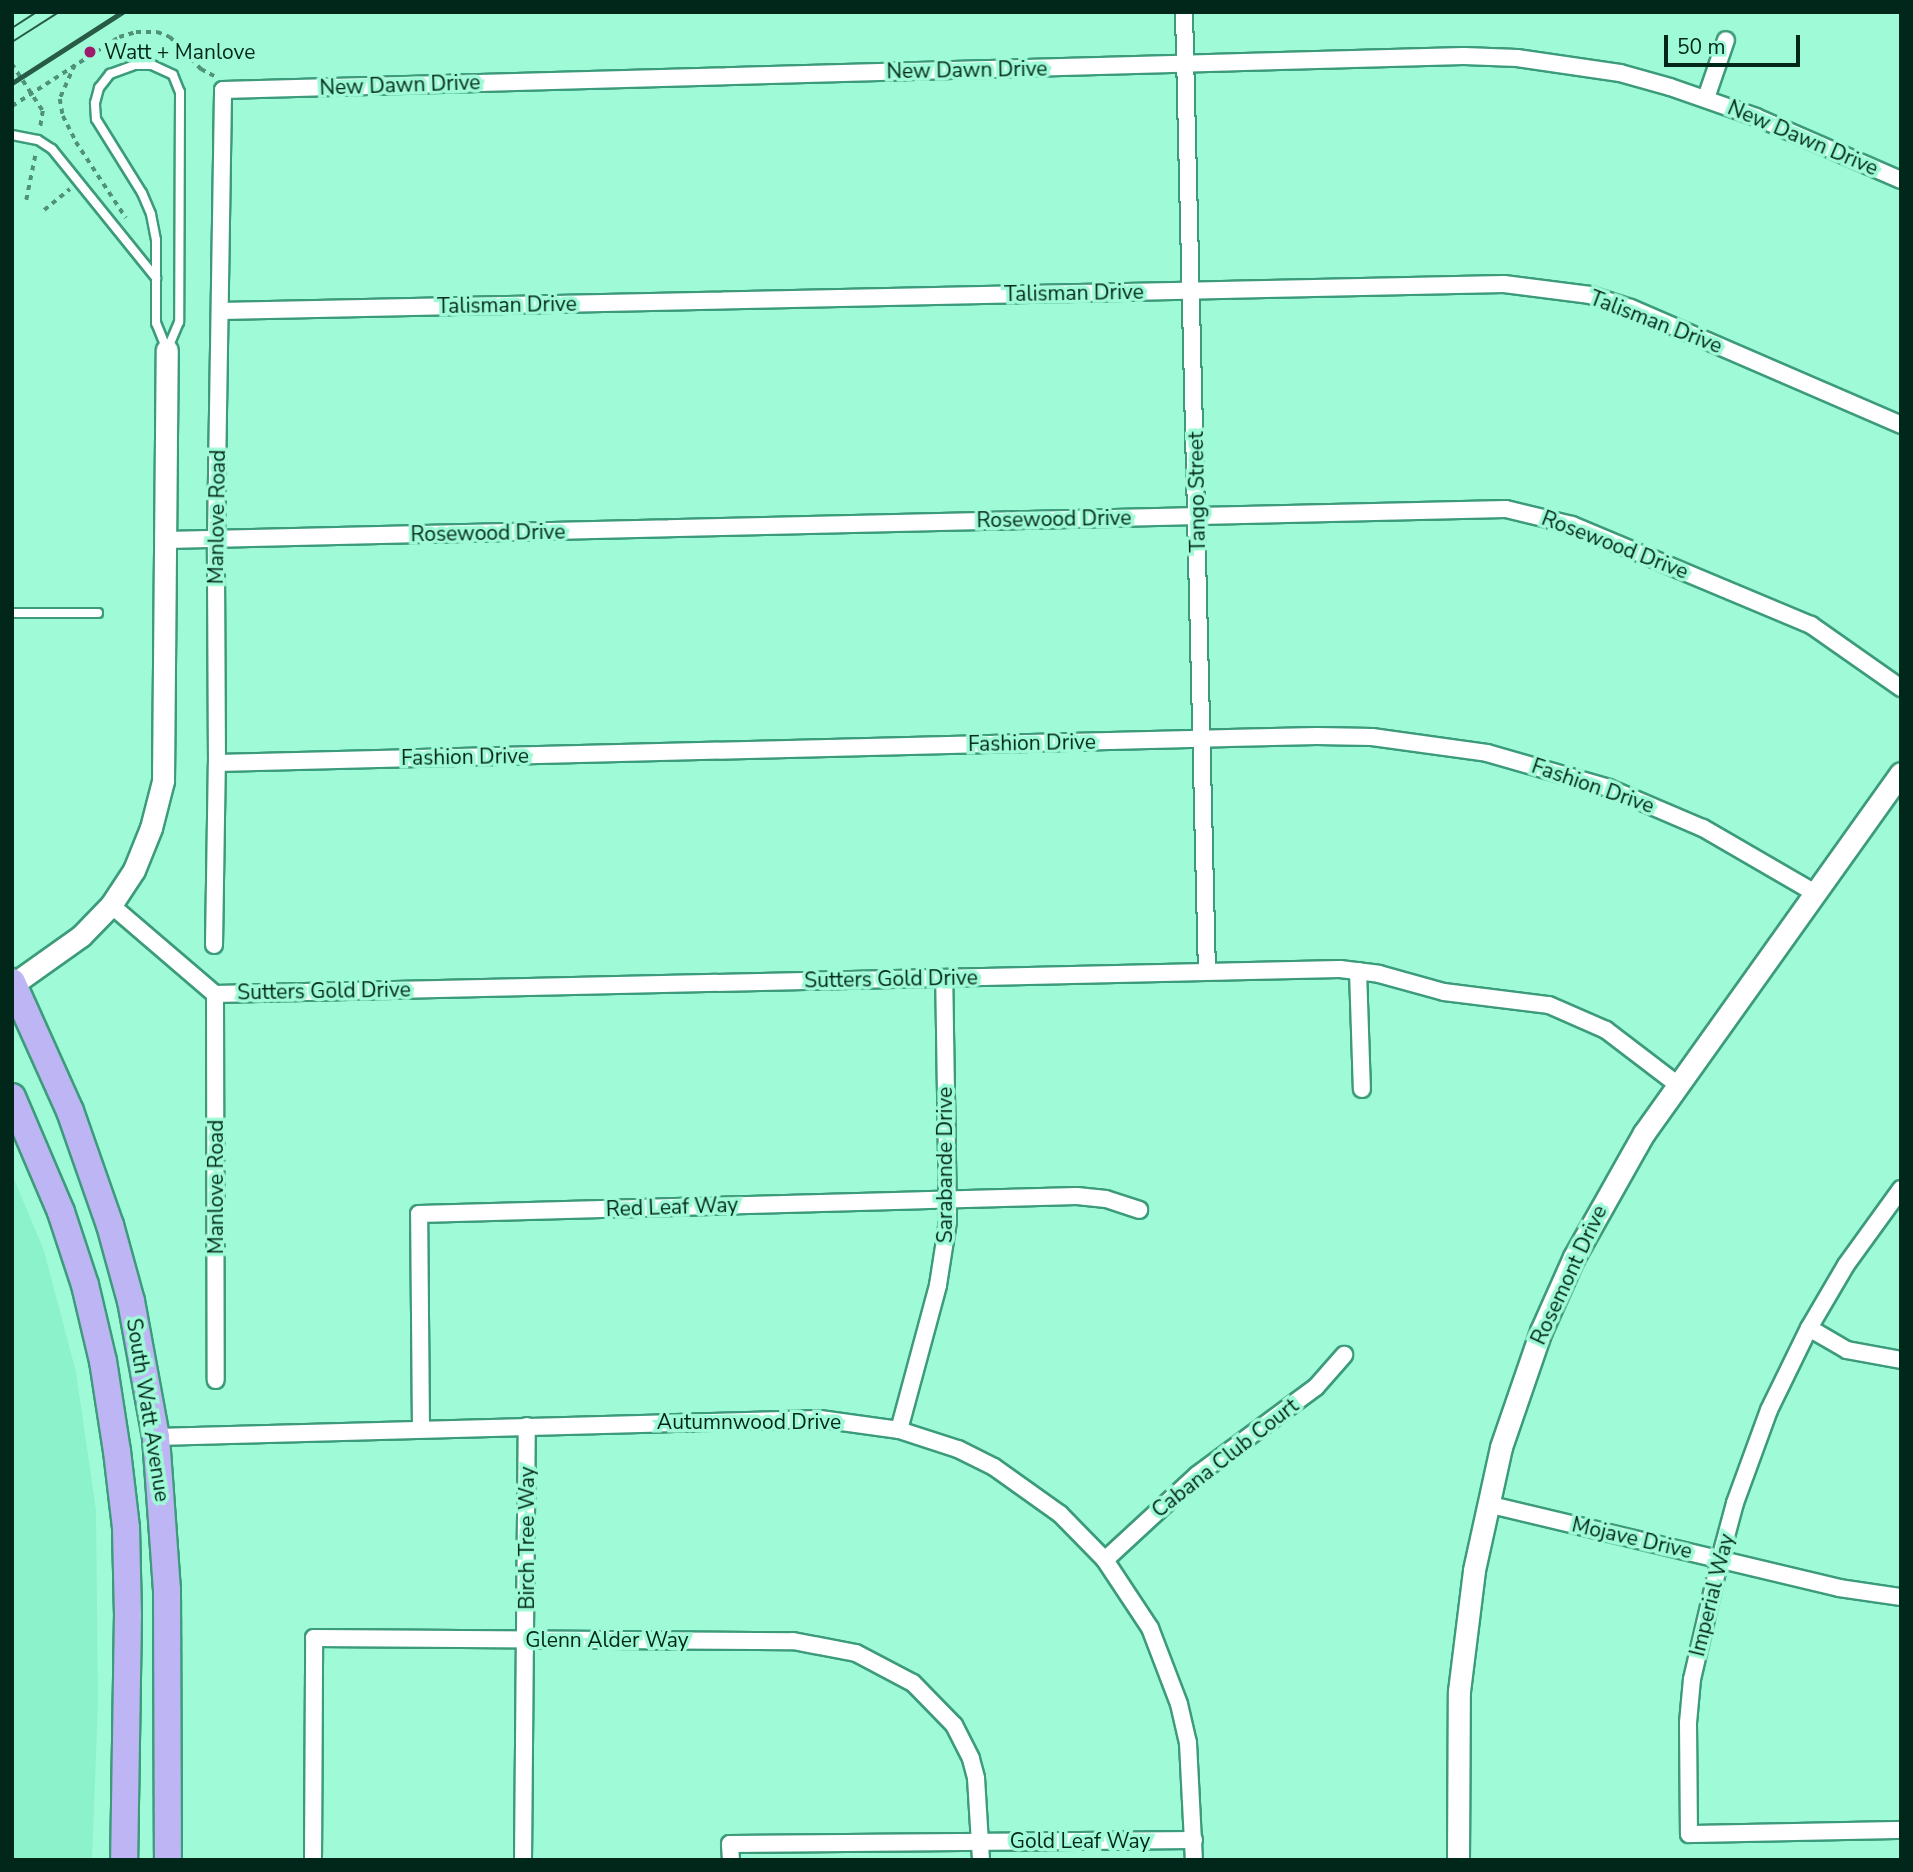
<!DOCTYPE html>
<style>
body{margin:0}
#map{position:relative;width:1913px;height:1872px;overflow:hidden;background:#9ffbd7;font-family:"Nunito Sans",sans-serif}
div>[style]{position:absolute}
.built>*{inset:0;background:#8bf2cc}
.path>*{height:3.5px;margin-top:-1.75px;transform-origin:0;background:repeating-linear-gradient(90deg,#509279 0 5px,transparent 0 10px)}
.roads{filter:drop-shadow(2px 0 #3c9b7b) drop-shadow(-2px 0 #3c9b7b) drop-shadow(0 2px #3c9b7b) drop-shadow(0 -2px #3c9b7b)}
.service>*{height:8px;margin:-4px;padding:0 4px;transform-origin:4px;border-radius:4px;background:#fff}
.minor>*{height:16px;margin:-8px;padding:0 8px;transform-origin:8px;border-radius:8px;background:#fff}
.tertiary>*{height:21px;margin:-10.5px;padding:0 10.5px;transform-origin:10.5px;border-radius:10.5px;background:#fff}
.primary>*{height:26px;margin:-13px;padding:0 13px;transform-origin:13px;border-radius:13px;background:#beb6f4}
.tram>*{height:2px;margin:-1px;padding:0 1px;transform-origin:1px;border-radius:1px;background:#275b48}
.rail>*{height:5px;margin:-2.5px;padding:0 2.5px;transform-origin:2.5px;border-radius:2.5px;background:#275b48}
.dots>*{width:19px;height:19px;translate:-50% -50%;box-sizing:border-box;border:4px solid #9ffbd7;border-radius:50%}
span{translate:-50% -50%;white-space:nowrap;text-align:center;line-height:1.15;-webkit-text-stroke:7px #9ffbd7;paint-order:stroke}
.poi-label{font-size:21px;color:#00271a}
.left{translate:0 -50%;text-align:left}
.street-label{font-size:21px;color:#00271a}
.frame{position:absolute;inset:0;border:14px solid #00271a;pointer-events:none}
.scale{position:absolute;left:1664px;top:35px;width:136px;height:32px;box-sizing:border-box;border:4px solid #00271a;border-top:0;padding-left:9px;font-size:21px;line-height:24px;white-space:nowrap;color:#00271a;-webkit-text-stroke:5px #9ffbd7;paint-order:stroke}
</style>
<div id="map">
<div class="built">
<i style="clip-path:polygon(12px 1174px,44px 1251px,76px 1372px,96px 1510px,98px 1701px,92px 1860px,12px 1860px)"></i>
</div>
<div class="path">
<i style="left:12px;top:64px;width:56px;rotate:56.6deg"></i>
<i style="left:43px;top:111px;width:18px;rotate:99deg"></i>
<i style="left:75px;top:65px;width:37px;rotate:114deg"></i>
<i style="left:60px;top:99px;width:17px;rotate:80deg"></i>
<i style="left:63px;top:116px;width:29px;rotate:63deg"></i>
<i style="left:76px;top:142px;width:91px;rotate:56.7deg"></i>
<i style="left:12px;top:106px;width:127px;rotate:-32.8deg"></i>
<i style="left:119px;top:37px;width:18px;rotate:-16deg"></i>
<i style="left:136px;top:32px;width:21px"></i>
<i style="left:157px;top:32px;width:14px;rotate:21deg"></i>
<i style="left:170px;top:37px;width:45px;rotate:45.9deg"></i>
<i style="left:201px;top:69px;width:15px;rotate:28deg"></i>
<i style="left:26px;top:200px;width:50px;rotate:-78.5deg"></i>
<i style="left:44px;top:210px;width:33px;rotate:-39deg"></i>
</div>
<div class="roads">
<div class="service">
<i style="left:135px;top:65px;width:17px"></i>
<i style="left:152px;top:65px;width:23px;rotate:25deg"></i>
<i style="left:173px;top:75px;width:18px;rotate:68deg"></i>
<i style="left:180px;top:92px;width:230px;rotate:90.2deg"></i>
<i style="left:179px;top:322px;width:30px;rotate:113deg"></i>
<i style="left:167px;top:350px;width:29px;rotate:-112deg"></i>
<i style="left:156px;top:323px;width:83px;rotate:-90deg"></i>
<i style="left:156px;top:240px;width:26px;rotate:-101deg"></i>
<i style="left:151px;top:214px;width:23px;rotate:-113deg"></i>
<i style="left:142px;top:193px;width:87px;rotate:-121.9deg"></i>
<i style="left:96px;top:119px;width:16px;rotate:-94deg"></i>
<i style="left:95px;top:103px;width:16px;rotate:-75deg"></i>
<i style="left:99px;top:88px;width:18px;rotate:-52deg"></i>
<i style="left:110px;top:74px;width:27px;rotate:-20deg"></i>
<i style="left:12px;top:135px;width:26px;rotate:11deg"></i>
<i style="left:38px;top:140px;width:17px;rotate:33deg"></i>
<i style="left:52px;top:149px;width:166px;rotate:51.1deg"></i>
<i style="left:12px;top:613px;width:86px"></i>
</div>
<div class="minor">
<i style="left:1184px;top:12px;width:959px;rotate:88.63deg"></i>
<i style="left:1706px;top:98px;width:61px;rotate:-71deg"></i>
<i style="left:220px;top:311px;width:1284px;rotate:-1.2deg"></i>
<i style="left:1504px;top:284px;width:87px;rotate:7.3deg"></i>
<i style="left:1590px;top:295px;width:43px;rotate:17.6deg"></i>
<i style="left:1631px;top:308px;width:294px;rotate:23.4deg"></i>
<i style="left:166px;top:540px;width:1340px;rotate:-1.33deg"></i>
<i style="left:1506px;top:509px;width:68px;rotate:13.6deg"></i>
<i style="left:1572px;top:525px;width:259px;rotate:22.7deg"></i>
<i style="left:1811px;top:625px;width:110px;rotate:35deg"></i>
<i style="left:217px;top:763px;width:1100px;rotate:-1.41deg"></i>
<i style="left:1317px;top:736px;width:55px;rotate:1deg"></i>
<i style="left:1372px;top:737px;width:116px;rotate:7.9deg"></i>
<i style="left:1487px;top:753px;width:127px;rotate:16deg"></i>
<i style="left:1609px;top:788px;width:102px;rotate:23.1deg"></i>
<i style="left:1703px;top:828px;width:129px;rotate:30.1deg"></i>
<i style="left:111px;top:905px;width:137px;rotate:40.6deg"></i>
<i style="left:215px;top:994px;width:1125px;rotate:-1.27deg"></i>
<i style="left:1340px;top:969px;width:39px;rotate:7deg"></i>
<i style="left:1379px;top:974px;width:67px;rotate:15.5deg"></i>
<i style="left:1444px;top:992px;width:106px;rotate:7.1deg"></i>
<i style="left:1549px;top:1005px;width:62px;rotate:23.7deg"></i>
<i style="left:1606px;top:1030px;width:89px;rotate:37.3deg"></i>
<i style="left:214px;top:945px;width:182px;rotate:-89.1deg"></i>
<i style="left:217px;top:763px;width:224px;rotate:-90.3deg"></i>
<i style="left:216px;top:539px;width:449px;rotate:-89.1deg"></i>
<i style="left:223px;top:90px;width:1241px;rotate:-1.57deg"></i>
<i style="left:1464px;top:56px;width:53px;rotate:2.2deg"></i>
<i style="left:1517px;top:58px;width:104px;rotate:8.3deg"></i>
<i style="left:1620px;top:73px;width:52px;rotate:15.6deg"></i>
<i style="left:1670px;top:87px;width:91px;rotate:19.2deg"></i>
<i style="left:1756px;top:117px;width:158px;rotate:23.5deg"></i>
<i style="left:1358px;top:971px;width:118px;rotate:88.1deg"></i>
<i style="left:215px;top:994px;width:386px;rotate:89.9deg"></i>
<i style="left:1901px;top:1189px;width:94px;rotate:125.9deg"></i>
<i style="left:1846px;top:1265px;width:73px;rotate:120.4deg"></i>
<i style="left:1809px;top:1328px;width:91px;rotate:116deg"></i>
<i style="left:1769px;top:1410px;width:99px;rotate:110.1deg"></i>
<i style="left:1735px;top:1503px;width:58px;rotate:105deg"></i>
<i style="left:1720px;top:1559px;width:123px;rotate:103.1deg"></i>
<i style="left:1692px;top:1679px;width:44px;rotate:95.2deg"></i>
<i style="left:1688px;top:1723px;width:111px;rotate:89.5deg"></i>
<i style="left:1689px;top:1834px;width:212px;rotate:-1.1deg"></i>
<i style="left:1809px;top:1328px;width:44px;rotate:30.1deg"></i>
<i style="left:1847px;top:1350px;width:55px;rotate:10.5deg"></i>
<i style="left:421px;top:1429px;width:215px;rotate:-90.5deg"></i>
<i style="left:419px;top:1214px;width:658px;rotate:-1.57deg"></i>
<i style="left:1077px;top:1196px;width:29px;rotate:6deg"></i>
<i style="left:1106px;top:1199px;width:35px;rotate:18deg"></i>
<i style="left:899px;top:1430px;width:150px;rotate:-74.9deg"></i>
<i style="left:938px;top:1285px;width:65px;rotate:-81.1deg"></i>
<i style="left:948px;top:1221px;width:243px;rotate:-90.9deg"></i>
<i style="left:156px;top:1437px;width:664px;rotate:-1.55deg"></i>
<i style="left:820px;top:1419px;width:80px;rotate:7.9deg"></i>
<i style="left:899px;top:1430px;width:62px;rotate:17.9deg"></i>
<i style="left:958px;top:1449px;width:40px;rotate:26.6deg"></i>
<i style="left:994px;top:1467px;width:81px;rotate:35.5deg"></i>
<i style="left:1060px;top:1514px;width:64px;rotate:45.6deg"></i>
<i style="left:1105px;top:1560px;width:82px;rotate:56.5deg"></i>
<i style="left:1150px;top:1628px;width:81px;rotate:69.1deg"></i>
<i style="left:1179px;top:1704px;width:40px;rotate:77deg"></i>
<i style="left:1188px;top:1743px;width:117px;rotate:87.1deg"></i>
<i style="left:1487px;top:1504px;width:362px;rotate:13.4deg"></i>
<i style="left:1839px;top:1588px;width:63px;rotate:8.3deg"></i>
<i style="left:1105px;top:1560px;width:125px;rotate:-42.7deg"></i>
<i style="left:1197px;top:1475px;width:148px;rotate:-36.5deg"></i>
<i style="left:1316px;top:1387px;width:43px;rotate:-48.8deg"></i>
<i style="left:313px;top:1860px;width:222px;rotate:-89.7deg"></i>
<i style="left:314px;top:1638px;width:479px;rotate:0.4deg"></i>
<i style="left:793px;top:1641px;width:64px;rotate:10.8deg"></i>
<i style="left:856px;top:1653px;width:64px;rotate:27.8deg"></i>
<i style="left:913px;top:1683px;width:59px;rotate:45.7deg"></i>
<i style="left:954px;top:1725px;width:38px;rotate:63deg"></i>
<i style="left:971px;top:1759px;width:20px;rotate:75deg"></i>
<i style="left:976px;top:1778px;width:82px;rotate:86.5deg"></i>
<i style="left:523px;top:1860px;width:434px;rotate:-89.5deg"></i>
<i style="left:731px;top:1860px;width:16px;rotate:-94deg"></i>
<i style="left:730px;top:1844px;width:464px;rotate:-0.5deg"></i>
</div>
<div class="tertiary">
<i style="left:12px;top:985px;width:85px;rotate:-35.4deg"></i>
<i style="left:81px;top:936px;width:43px;rotate:-45.9deg"></i>
<i style="left:111px;top:905px;width:42px;rotate:-56.7deg"></i>
<i style="left:134px;top:870px;width:45px;rotate:-68deg"></i>
<i style="left:151px;top:828px;width:49px;rotate:-75.7deg"></i>
<i style="left:163px;top:781px;width:431px;rotate:-89.5deg"></i>
<i style="left:1458px;top:1860px;width:169px;rotate:-89.7deg"></i>
<i style="left:1459px;top:1691px;width:122px;rotate:-82.9deg"></i>
<i style="left:1474px;top:1570px;width:126px;rotate:-77.6deg"></i>
<i style="left:1501px;top:1447px;width:123px;rotate:-71deg"></i>
<i style="left:1541px;top:1331px;width:81px;rotate:-66deg"></i>
<i style="left:1574px;top:1257px;width:142px;rotate:-60.6deg"></i>
<i style="left:1644px;top:1133px;width:442px;rotate:-54.5deg"></i>
</div>
<div class="primary">
<i style="left:12px;top:982px;width:141px;rotate:65.8deg"></i>
<i style="left:70px;top:1111px;width:121px;rotate:70.7deg"></i>
<i style="left:110px;top:1225px;width:79px;rotate:74.6deg"></i>
<i style="left:131px;top:1301px;width:138px;rotate:79.6deg"></i>
<i style="left:156px;top:1437px;width:152px;rotate:85.9deg"></i>
<i style="left:167px;top:1589px;width:271px;rotate:89.8deg"></i>
<i style="left:12px;top:1097px;width:125px;rotate:66.9deg"></i>
<i style="left:61px;top:1212px;width:77px;rotate:71.8deg"></i>
<i style="left:85px;top:1285px;width:78px;rotate:76.7deg"></i>
<i style="left:103px;top:1361px;width:91px;rotate:81.2deg"></i>
<i style="left:117px;top:1451px;width:78px;rotate:83.3deg"></i>
<i style="left:126px;top:1528px;width:86px;rotate:88.7deg"></i>
<i style="left:128px;top:1614px;width:246px;rotate:90.9deg"></i>
</div>
</div>
<div class="tram">
<i style="left:12px;top:28px;width:30px;rotate:-33deg"></i>
<i style="left:12px;top:42px;width:56px;rotate:-32.6deg"></i>
</div>
<div class="rail">
<i style="left:12px;top:83px;width:131px;rotate:-32.8deg"></i>
</div>
<div class="dots">
<i style="left:90px;top:52px;background:#9d1a6d"></i>
</div>
<div class="poi-label">
<span class="left" style="left:104px;top:52px">Watt + Manlove</span>
</div>
<div class="street-label">
<span style="left:967px;top:70px;rotate:-1deg">New Dawn Drive</span>
<span style="left:400px;top:85px;rotate:-2deg">New Dawn Drive</span>
<span style="left:1803px;top:138px;rotate:23deg">New Dawn Drive</span>
<span style="left:1074px;top:293px;rotate:-1deg">Talisman Drive</span>
<span style="left:507px;top:305px;rotate:-1deg">Talisman Drive</span>
<span style="left:1656px;top:322px;rotate:21deg">Talisman Drive</span>
<span style="left:1197px;top:492px;rotate:-91deg">Tango Street</span>
<span style="left:217px;top:517px;rotate:-89deg">Manlove Road</span>
<span style="left:1054px;top:519px;rotate:-1deg">Rosewood Drive</span>
<span style="left:488px;top:533px;rotate:-1deg">Rosewood Drive</span>
<span style="left:1615px;top:545px;rotate:21deg">Rosewood Drive</span>
<span style="left:1032px;top:743px;rotate:-1deg">Fashion Drive</span>
<span style="left:465px;top:757px;rotate:-1deg">Fashion Drive</span>
<span style="left:1593px;top:786px;rotate:19deg">Fashion Drive</span>
<span style="left:891px;top:979px;rotate:-1deg">Sutters Gold Drive</span>
<span style="left:324px;top:991px;rotate:-1deg">Sutters Gold Drive</span>
<span style="left:945px;top:1165px;rotate:-90deg">Sarabande Drive</span>
<span style="left:216px;top:1187px;rotate:-90deg">Manlove Road</span>
<span style="left:672px;top:1207px;rotate:-2deg">Red Leaf Way</span>
<span style="left:1569px;top:1275px;rotate:-65deg">Rosemont Drive</span>
<span style="left:148px;top:1410px;rotate:81deg">South Watt Avenue</span>
<span style="left:749px;top:1422px">Autumnwood Drive</span>
<span style="left:1225px;top:1458px;rotate:-38deg">Cabana Club Court</span>
<span style="left:527px;top:1538px;rotate:-90deg">Birch Tree Way</span>
<span style="left:1632px;top:1538px;rotate:13deg">Mojave Drive</span>
<span style="left:1712px;top:1595px;rotate:-76deg">Imperial Way</span>
<span style="left:607px;top:1640px">Glenn Alder Way</span>
<span style="left:1080px;top:1841px">Gold Leaf Way</span>
</div>
<div class="frame"></div>
<div class="scale">50 m</div>
</div>
